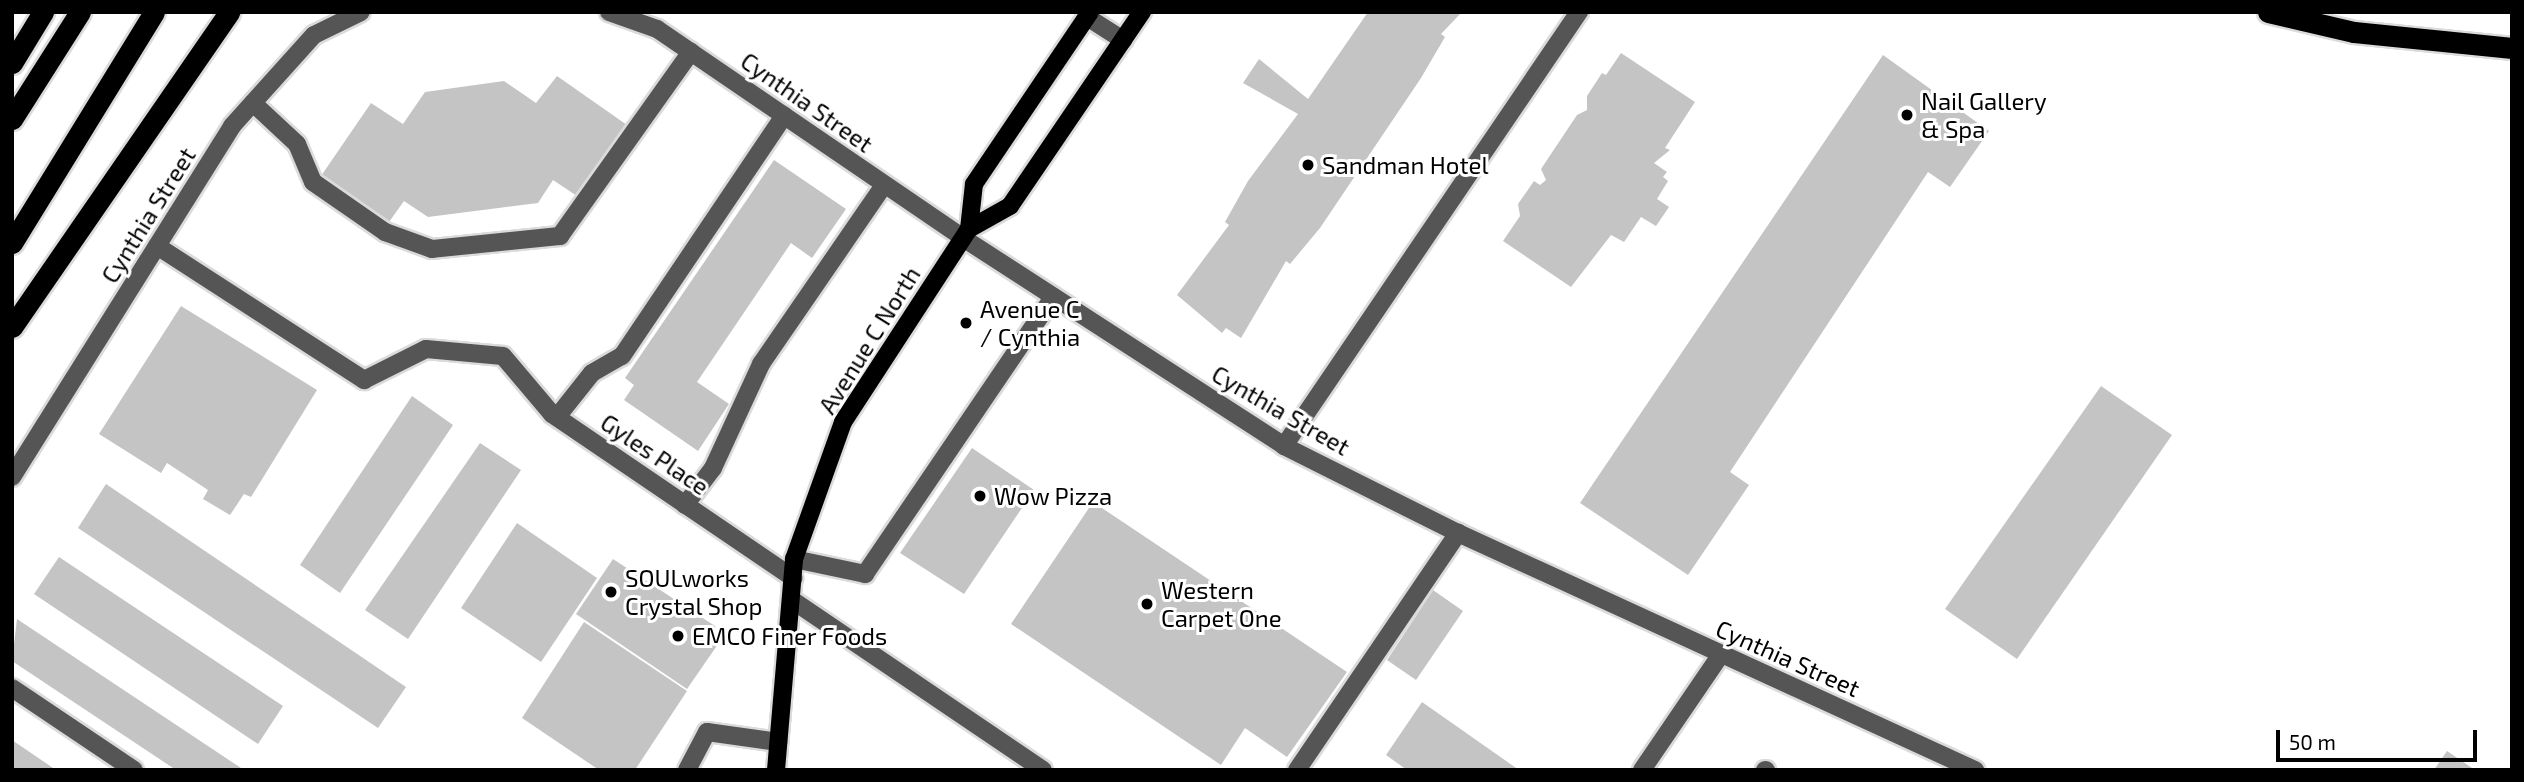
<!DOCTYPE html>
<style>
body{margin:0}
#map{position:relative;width:2524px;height:782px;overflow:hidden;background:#fff;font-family:"Exo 2",sans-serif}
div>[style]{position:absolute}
.building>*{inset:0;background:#c4c4c4}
.roads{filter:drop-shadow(2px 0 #dbdbdb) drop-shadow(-2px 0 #dbdbdb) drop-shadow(0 2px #dbdbdb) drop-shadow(0 -2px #dbdbdb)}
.minor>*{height:18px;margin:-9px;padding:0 9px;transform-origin:9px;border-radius:9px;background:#555}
.major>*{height:18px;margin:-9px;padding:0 9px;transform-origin:9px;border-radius:9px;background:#000}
.highway>*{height:21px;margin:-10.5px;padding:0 10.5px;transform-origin:10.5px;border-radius:10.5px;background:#000}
.dots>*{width:19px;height:19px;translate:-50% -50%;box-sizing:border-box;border:4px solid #fff;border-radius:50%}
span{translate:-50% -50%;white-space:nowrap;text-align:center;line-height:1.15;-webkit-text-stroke:6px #fff;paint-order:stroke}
.poi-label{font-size:24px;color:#000}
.left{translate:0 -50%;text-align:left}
.street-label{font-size:24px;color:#000}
.frame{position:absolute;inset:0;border:14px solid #000;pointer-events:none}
.scale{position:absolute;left:2276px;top:730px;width:201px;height:32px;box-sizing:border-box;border:4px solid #000;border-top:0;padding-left:9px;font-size:21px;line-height:24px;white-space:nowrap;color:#000;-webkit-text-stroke:5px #fff;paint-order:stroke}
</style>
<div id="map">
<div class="building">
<i style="clip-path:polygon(1368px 12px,1462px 12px,1441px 34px,1445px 37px,1421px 78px,1320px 228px,1290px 264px,1286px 261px,1241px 338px,1226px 328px,1222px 333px,1177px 295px,1229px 225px,1225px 222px,1248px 181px,1298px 114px,1243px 83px,1259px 59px,1308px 99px)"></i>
<i style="clip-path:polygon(1621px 53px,1695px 102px,1665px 148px,1670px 150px,1654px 163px,1667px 172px,1663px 177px,1668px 181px,1657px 199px,1669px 207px,1656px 226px,1641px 217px,1624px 242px,1611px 235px,1571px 287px,1503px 241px,1520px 216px,1518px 204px,1534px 181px,1540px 185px,1546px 180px,1541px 169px,1577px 115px,1587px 110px,1587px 96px,1602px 73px,1606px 75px)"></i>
<i style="clip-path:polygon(1883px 55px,1989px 131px,1950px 187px,1928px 172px,1730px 472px,1749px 485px,1688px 575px,1580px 503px)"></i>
<i style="clip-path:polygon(557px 76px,627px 125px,577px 196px,553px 180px,538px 203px,428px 217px,404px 201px,389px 222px,321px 176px,371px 103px,403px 124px,425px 92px,504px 81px,536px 103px)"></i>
<i style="clip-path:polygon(774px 160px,846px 209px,812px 258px,791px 243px,697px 382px,729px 404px,698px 451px,624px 400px,634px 385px,625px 378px)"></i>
<i style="clip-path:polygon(181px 306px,317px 390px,251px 497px,244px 494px,230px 515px,203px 499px,208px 490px,167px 463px,161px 473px,99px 434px)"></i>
<i style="clip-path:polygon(2101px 386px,2172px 435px,2017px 659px,1945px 609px)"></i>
<i style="clip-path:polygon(412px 396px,453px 425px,340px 593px,300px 565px)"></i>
<i style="clip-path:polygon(480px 443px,521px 470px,408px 639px,365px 610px)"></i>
<i style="clip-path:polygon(972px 448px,1034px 490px,964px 594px,900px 553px)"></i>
<i style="clip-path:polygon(106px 484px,406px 687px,378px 728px,78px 528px)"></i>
<i style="clip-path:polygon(1093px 502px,1347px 672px,1287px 757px,1245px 728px,1221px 765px,1011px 624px)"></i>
<i style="clip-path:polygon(517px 523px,597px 578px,541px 662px,461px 608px)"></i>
<i style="clip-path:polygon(59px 557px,283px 706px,258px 744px,34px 594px)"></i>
<i style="clip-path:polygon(613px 559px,715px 626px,716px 647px,687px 689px,576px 614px)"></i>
<i style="clip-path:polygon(1433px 590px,1463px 611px,1416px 680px,1387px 660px)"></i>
<i style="clip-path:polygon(17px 619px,244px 770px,176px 770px,12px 661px)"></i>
<i style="clip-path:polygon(584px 622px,687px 691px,635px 770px,599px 770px,522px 718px)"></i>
<i style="clip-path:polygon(1422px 702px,1519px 770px,1407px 770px,1386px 755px)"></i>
<i style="clip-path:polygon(12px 740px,56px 770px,12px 770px)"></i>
<i style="clip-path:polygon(2447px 751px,2475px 770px,2434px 770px)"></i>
</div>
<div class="roads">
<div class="minor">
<i style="left:609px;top:12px;width:51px;rotate:19.5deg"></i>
<i style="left:657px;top:29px;width:371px;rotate:34.3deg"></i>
<i style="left:963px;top:238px;width:382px;rotate:32.9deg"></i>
<i style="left:1284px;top:446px;width:195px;rotate:26.6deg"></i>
<i style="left:1458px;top:533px;width:569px;rotate:24.63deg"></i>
<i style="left:1087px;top:17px;width:43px;rotate:32.6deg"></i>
<i style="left:253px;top:103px;width:60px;rotate:43deg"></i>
<i style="left:297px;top:144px;width:41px;rotate:67.2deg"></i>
<i style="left:313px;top:182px;width:88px;rotate:34.8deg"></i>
<i style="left:385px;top:232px;width:50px;rotate:19.9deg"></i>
<i style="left:432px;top:249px;width:129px;rotate:-5.8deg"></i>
<i style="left:560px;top:236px;width:226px;rotate:-54.6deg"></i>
<i style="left:157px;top:246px;width:247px;rotate:32.9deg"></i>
<i style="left:364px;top:380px;width:69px;rotate:-26.6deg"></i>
<i style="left:426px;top:349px;width:77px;rotate:5.2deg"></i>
<i style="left:503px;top:356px;width:76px;rotate:49.8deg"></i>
<i style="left:552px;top:414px;width:292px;rotate:34.2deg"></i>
<i style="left:557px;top:417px;width:56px;rotate:-51.5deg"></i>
<i style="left:592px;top:373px;width:34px;rotate:-30deg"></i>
<i style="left:622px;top:356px;width:290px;rotate:-56deg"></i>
<i style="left:1284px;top:446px;width:525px;rotate:-55.8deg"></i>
<i style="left:12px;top:477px;width:414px;rotate:-57.9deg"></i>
<i style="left:232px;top:126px;width:122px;rotate:-48deg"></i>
<i style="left:314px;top:35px;width:52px;rotate:-26.1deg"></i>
<i style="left:685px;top:505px;width:46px;rotate:-52.9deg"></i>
<i style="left:713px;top:468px;width:115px;rotate:-65.2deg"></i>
<i style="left:761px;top:364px;width:217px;rotate:-55.5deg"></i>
<i style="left:794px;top:559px;width:73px;rotate:11.9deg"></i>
<i style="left:865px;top:574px;width:335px;rotate:-55.8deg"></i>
<i style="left:792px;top:600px;width:303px;rotate:34.1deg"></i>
<i style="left:12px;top:688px;width:147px;rotate:33.9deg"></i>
<i style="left:687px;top:770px;width:43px;rotate:-62.2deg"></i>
<i style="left:707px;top:732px;width:72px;rotate:8deg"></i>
<i style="left:1297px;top:770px;width:287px;rotate:-55.8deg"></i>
<i style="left:1642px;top:770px;width:140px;rotate:-55.7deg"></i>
<i style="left:1765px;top:770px;width:1px"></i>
</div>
<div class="major">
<i style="left:969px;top:229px;width:47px;rotate:-29.3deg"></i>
<i style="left:1010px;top:206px;width:235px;rotate:-55.8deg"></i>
<i style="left:776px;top:770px;width:212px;rotate:-85.1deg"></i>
<i style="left:794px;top:559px;width:145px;rotate:-70.3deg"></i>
<i style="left:843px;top:422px;width:230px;rotate:-56.9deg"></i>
<i style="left:969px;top:229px;width:45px;rotate:-83.7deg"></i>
<i style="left:974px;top:184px;width:207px;rotate:-56deg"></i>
</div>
<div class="highway">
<i style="left:2268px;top:12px;width:88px;rotate:13.1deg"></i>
<i style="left:2354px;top:32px;width:159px;rotate:5.8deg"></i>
<i style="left:12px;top:63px;width:60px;rotate:-58.7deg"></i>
<i style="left:12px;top:119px;width:127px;rotate:-57.6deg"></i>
<i style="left:12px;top:243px;width:271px;rotate:-58.4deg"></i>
<i style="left:12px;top:327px;width:383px;rotate:-55.4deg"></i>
</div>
</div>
<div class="dots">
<i style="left:1907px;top:115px;background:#000"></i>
<i style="left:1308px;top:165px;background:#000"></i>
<i style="left:966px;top:323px;background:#000"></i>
<i style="left:980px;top:496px;background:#000"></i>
<i style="left:611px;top:592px;background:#000"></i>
<i style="left:1147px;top:604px;background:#000"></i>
<i style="left:678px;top:636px;background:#000"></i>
</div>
<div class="poi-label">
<span class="left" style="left:1921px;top:115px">Nail Gallery<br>&amp; Spa</span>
<span class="left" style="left:1322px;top:165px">Sandman Hotel</span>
<span class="left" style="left:980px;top:323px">Avenue C<br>/ Cynthia</span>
<span class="left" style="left:994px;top:496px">Wow Pizza</span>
<span class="left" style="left:625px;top:592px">SOULworks<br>Crystal Shop</span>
<span class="left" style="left:1161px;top:604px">Western<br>Carpet One</span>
<span class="left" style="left:692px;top:636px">EMCO Finer Foods</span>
</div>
<div class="street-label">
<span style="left:807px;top:102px;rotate:35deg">Cynthia Street</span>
<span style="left:148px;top:215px;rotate:-58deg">Cynthia Street</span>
<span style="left:869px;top:340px;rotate:-58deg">Avenue C North</span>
<span style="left:1281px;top:410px;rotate:30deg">Cynthia Street</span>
<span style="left:655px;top:454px;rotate:34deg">Gyles Place</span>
<span style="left:1788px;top:658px;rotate:24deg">Cynthia Street</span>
</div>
<div class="frame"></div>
<div class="scale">50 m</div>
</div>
